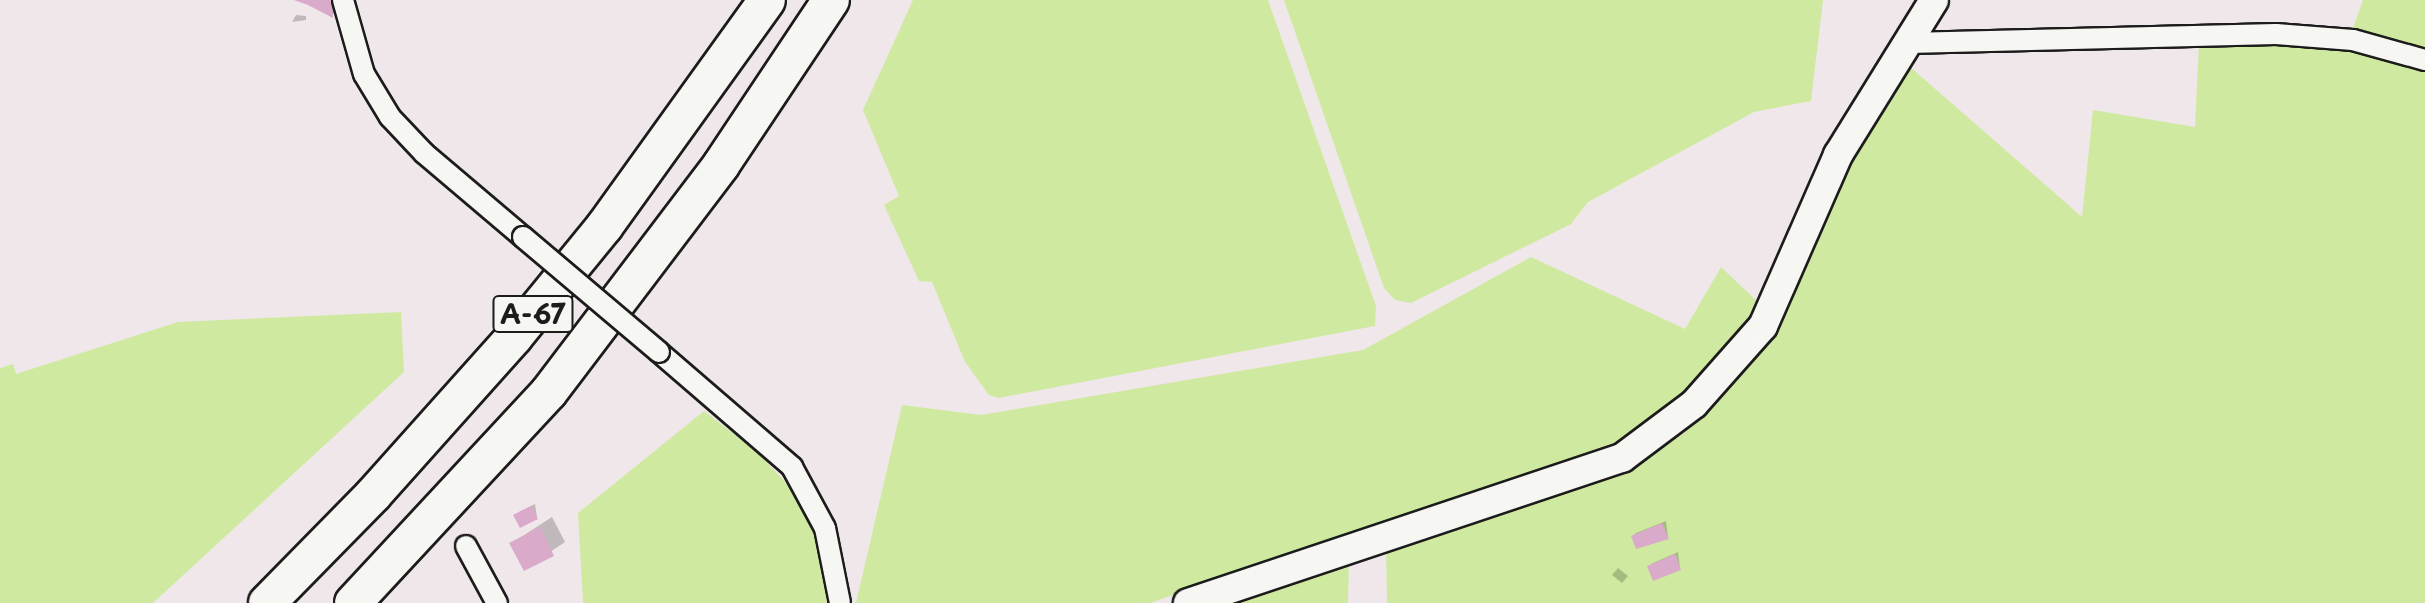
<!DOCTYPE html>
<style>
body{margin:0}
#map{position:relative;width:2425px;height:603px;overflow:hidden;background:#f0e7ea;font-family:"Playpen Sans",sans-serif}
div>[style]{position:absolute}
.green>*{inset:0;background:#cfeaa0}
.shadow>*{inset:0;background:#0003}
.building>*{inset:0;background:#d9aaca}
.roads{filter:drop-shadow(2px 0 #1c1c1c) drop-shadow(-2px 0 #1c1c1c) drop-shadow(0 2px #1c1c1c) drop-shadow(0 -2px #1c1c1c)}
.street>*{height:20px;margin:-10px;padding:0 10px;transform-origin:10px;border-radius:10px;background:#f6f6f2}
.secondary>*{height:28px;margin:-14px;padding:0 14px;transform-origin:14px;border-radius:14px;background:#f6f6f2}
.highway>*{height:36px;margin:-18px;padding:0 18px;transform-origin:18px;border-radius:18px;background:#f6f6f2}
.bridges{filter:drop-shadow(2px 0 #1c1c1c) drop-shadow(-2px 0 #1c1c1c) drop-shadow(0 2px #1c1c1c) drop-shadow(0 -2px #1c1c1c)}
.street-bridge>*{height:20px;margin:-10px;padding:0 10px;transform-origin:10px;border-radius:10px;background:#f6f6f2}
span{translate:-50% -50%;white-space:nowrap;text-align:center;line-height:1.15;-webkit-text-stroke:7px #f6f6f2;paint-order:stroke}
.shield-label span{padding:2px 6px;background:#f6f6f2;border:2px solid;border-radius:6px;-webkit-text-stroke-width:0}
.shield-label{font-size:26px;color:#1c1c1c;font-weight:700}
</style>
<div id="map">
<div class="green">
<i style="clip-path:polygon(913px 0,1268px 0,1376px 306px,1375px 326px,999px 398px,989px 395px,965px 362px,932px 282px,919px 281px,884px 205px,899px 196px,863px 110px)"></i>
<i style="clip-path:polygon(1284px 0,1823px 0,1811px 101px,1754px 112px,1588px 202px,1571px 224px,1411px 303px,1395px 300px,1384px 288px)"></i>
<i style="clip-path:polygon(2363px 0,2425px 0,2425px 51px,2353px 28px)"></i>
<i style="clip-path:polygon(2199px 41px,2339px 44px,2425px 66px,2425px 603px,1387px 603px,1386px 544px,1638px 460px,1683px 434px,1726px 393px,1761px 344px,1828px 198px,1909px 66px,2082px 217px,2093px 110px,2195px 127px)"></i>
<i style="clip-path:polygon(1531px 257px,1685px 329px,1721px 267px,1761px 305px,1689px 398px,1635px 438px,1150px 603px,856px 603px,902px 405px,981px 415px,1363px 350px)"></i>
<i style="clip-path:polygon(401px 312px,404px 372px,153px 603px,0 603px,0 368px,13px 364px,16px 374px,178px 322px)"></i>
<i style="clip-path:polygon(704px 411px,756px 451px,789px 486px,810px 523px,827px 570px,828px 603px,583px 603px,578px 513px)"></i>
<i style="clip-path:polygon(1349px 558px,1348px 603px,1215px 603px)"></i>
</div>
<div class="shadow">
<i style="clip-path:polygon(301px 0,339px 0,340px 8px,332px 15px)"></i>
<i style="clip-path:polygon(296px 15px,306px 16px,306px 20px,292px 22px)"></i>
<i style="clip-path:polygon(535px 504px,537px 517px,519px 512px)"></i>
<i style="clip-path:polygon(552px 517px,565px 542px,525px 569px,512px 543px)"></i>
<i style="clip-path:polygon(1666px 521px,1668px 537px,1633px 536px,1636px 533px)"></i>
<i style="clip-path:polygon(1678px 552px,1680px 568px,1649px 566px,1653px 563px)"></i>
<i style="clip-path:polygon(1618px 568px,1628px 576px,1622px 583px,1612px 575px)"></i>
</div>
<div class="building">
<i style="clip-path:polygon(294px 0,331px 0,333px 18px,308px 5px)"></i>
<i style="clip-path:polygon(531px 506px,538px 519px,520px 528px,513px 515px)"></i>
<i style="clip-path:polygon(1662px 523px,1669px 539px,1636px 549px,1631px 536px)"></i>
<i style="clip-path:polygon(540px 527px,554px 556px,524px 571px,509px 543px)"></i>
<i style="clip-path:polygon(1675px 554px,1681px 570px,1653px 581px,1647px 566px)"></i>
</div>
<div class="roads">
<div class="street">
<i style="left:343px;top:0;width:77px;rotate:74.2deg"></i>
<i style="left:364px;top:74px;width:50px;rotate:58.8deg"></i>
<i style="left:390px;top:117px;width:50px;rotate:46.6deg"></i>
<i style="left:424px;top:153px;width:130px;rotate:40.3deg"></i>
<i style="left:1908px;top:43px;width:368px;rotate:-1.4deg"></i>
<i style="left:2276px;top:34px;width:77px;rotate:4.5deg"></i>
<i style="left:2353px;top:40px;width:75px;rotate:15.5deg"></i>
<i style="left:659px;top:352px;width:176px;rotate:40.8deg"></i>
<i style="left:792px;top:467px;width:69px;rotate:61.6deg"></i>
<i style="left:825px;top:528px;width:76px;rotate:78.7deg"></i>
<i style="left:466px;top:546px;width:65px;rotate:61.5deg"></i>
</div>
<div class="secondary">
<i style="left:1188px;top:603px;width:458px;rotate:-18.5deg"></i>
<i style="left:1622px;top:458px;width:90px;rotate:-36.9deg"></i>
<i style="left:1694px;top:404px;width:104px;rotate:-48.5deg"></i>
<i style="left:1763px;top:326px;width:187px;rotate:-66.3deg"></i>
<i style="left:1838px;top:155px;width:182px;rotate:-58.2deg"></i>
</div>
<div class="highway">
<i style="left:267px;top:603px;width:151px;rotate:-45.5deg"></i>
<i style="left:373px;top:495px;width:213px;rotate:-48.2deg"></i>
<i style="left:515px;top:336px;width:141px;rotate:-50.8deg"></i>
<i style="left:604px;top:227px;width:279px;rotate:-54.3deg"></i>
<i style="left:353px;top:603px;width:288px;rotate:-47.1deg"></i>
<i style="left:549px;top:392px;width:285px;rotate:-52.8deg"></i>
<i style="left:721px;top:165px;width:198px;rotate:-56.3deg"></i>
</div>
</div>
<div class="bridges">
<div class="street-bridge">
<i style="left:523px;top:237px;width:178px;rotate:40.2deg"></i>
</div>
</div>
<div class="shield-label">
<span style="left:533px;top:314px">A-67</span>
</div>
</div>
